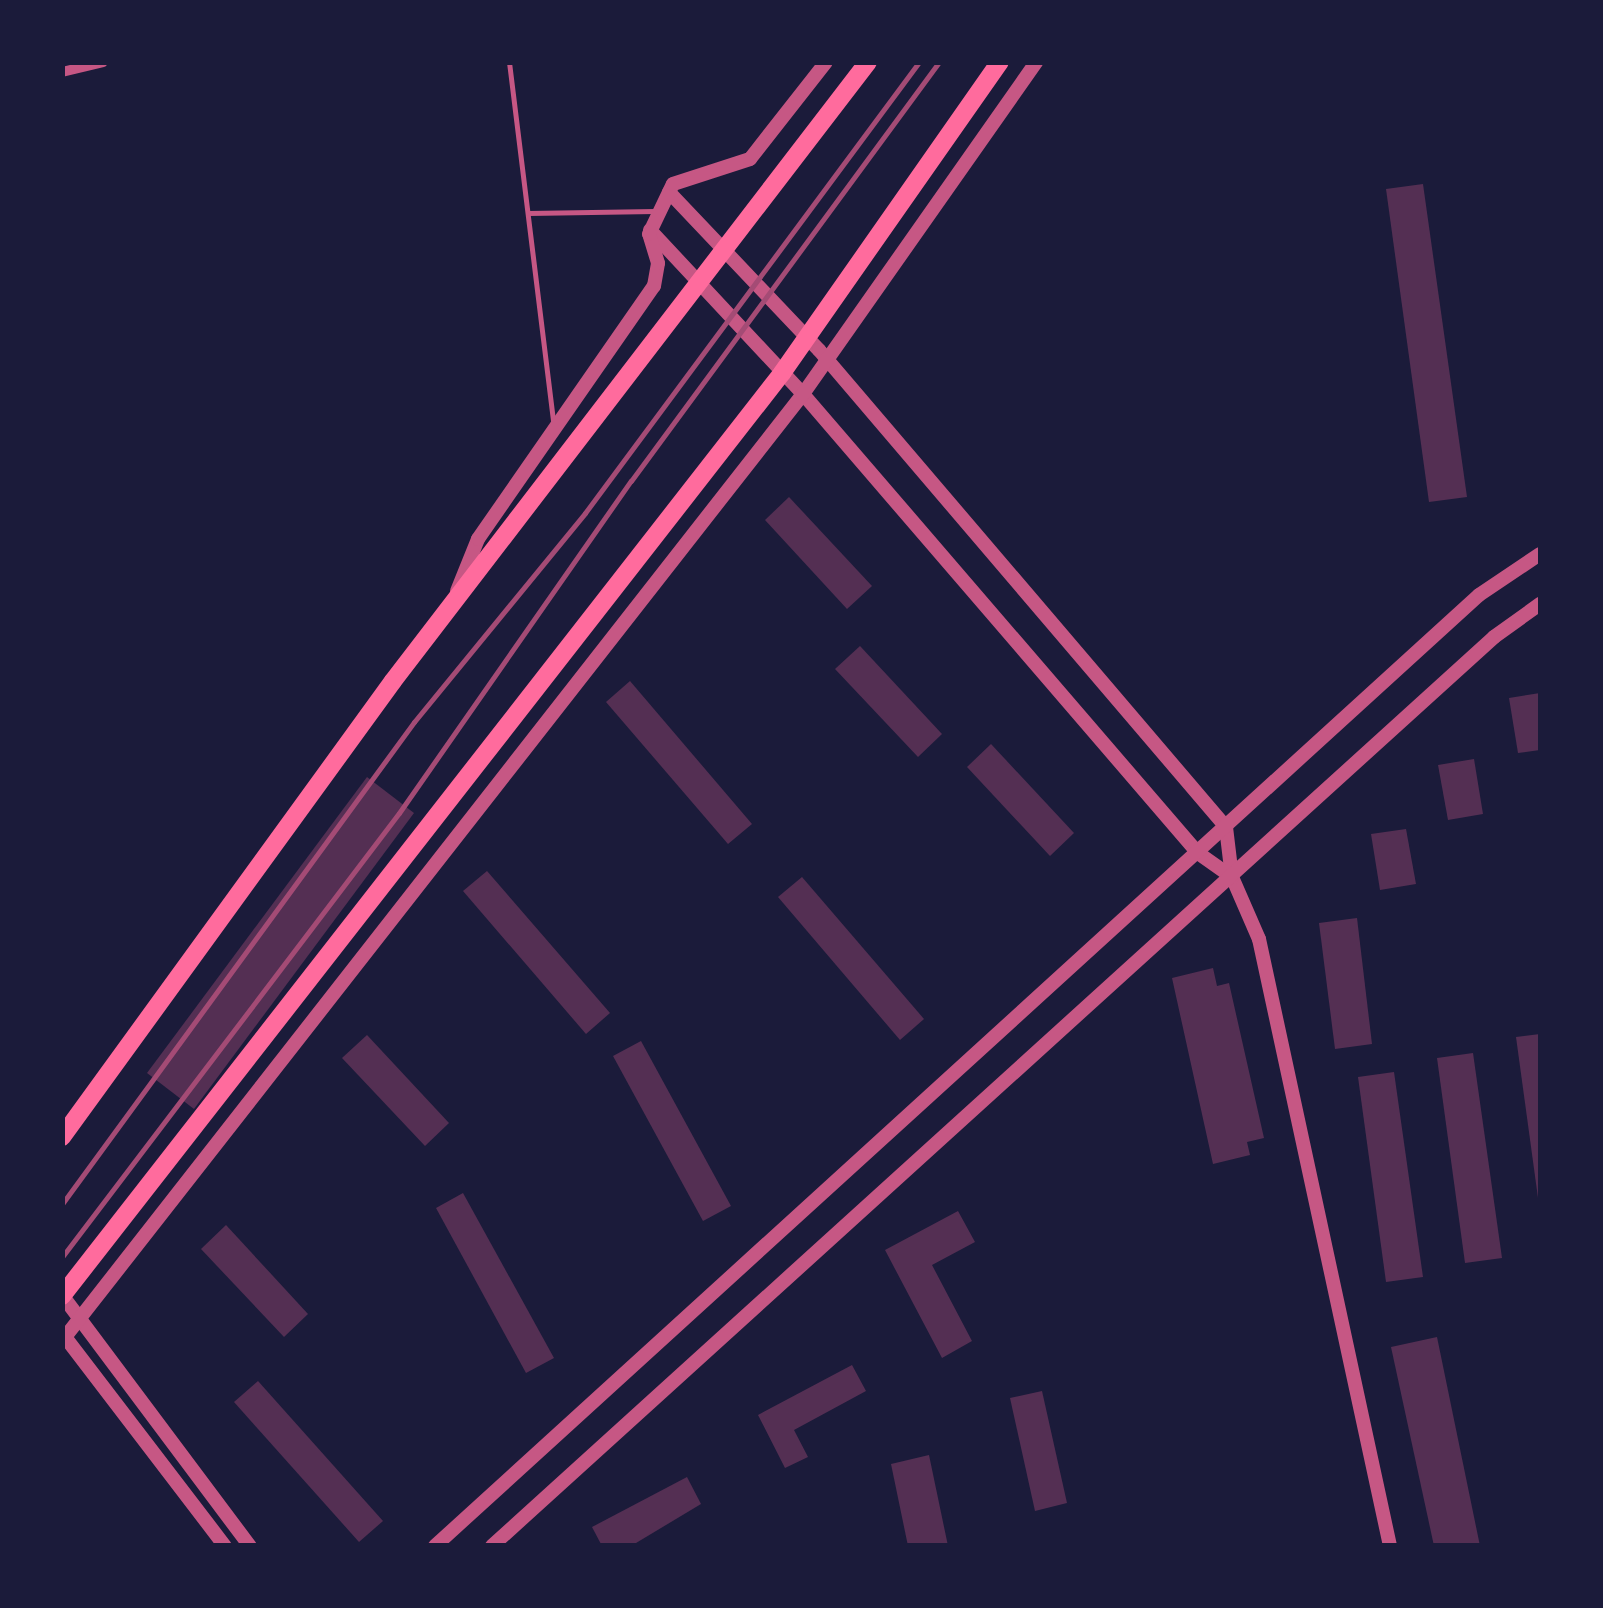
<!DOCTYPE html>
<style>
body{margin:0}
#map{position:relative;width:1603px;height:1608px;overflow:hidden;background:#1b1b3a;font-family:"DM Sans",sans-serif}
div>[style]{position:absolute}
.building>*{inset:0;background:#542f53}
.service>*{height:5px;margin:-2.5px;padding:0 2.5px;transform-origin:2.5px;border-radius:2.5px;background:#c65784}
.minor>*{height:10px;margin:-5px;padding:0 5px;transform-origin:5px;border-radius:5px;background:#c65784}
.tertiary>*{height:14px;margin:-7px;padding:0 7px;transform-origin:7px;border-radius:7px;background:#c65784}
.trunk>*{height:18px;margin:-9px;padding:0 9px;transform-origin:9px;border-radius:9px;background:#ff6b9d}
.rail>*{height:5px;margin:-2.5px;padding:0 2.5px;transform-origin:2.5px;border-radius:2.5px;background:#a44b75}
span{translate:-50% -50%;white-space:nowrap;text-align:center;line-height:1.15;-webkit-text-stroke:9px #1b1b3a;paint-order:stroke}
.frame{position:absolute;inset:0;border:65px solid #1b1b3a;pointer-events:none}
</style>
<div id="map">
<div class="building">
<i style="clip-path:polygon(1423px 184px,1467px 497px,1429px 502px,1386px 189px)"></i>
<i style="clip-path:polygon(789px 497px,872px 586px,847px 609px,765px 520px)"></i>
<i style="clip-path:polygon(860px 646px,942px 734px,918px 757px,835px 669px)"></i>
<i style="clip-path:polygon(630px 681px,752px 824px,728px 844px,606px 702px)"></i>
<i style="clip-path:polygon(1540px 693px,1540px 750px,1518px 753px,1509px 698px)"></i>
<i style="clip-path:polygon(991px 744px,1074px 833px,1050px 856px,967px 767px)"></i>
<i style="clip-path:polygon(1474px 759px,1483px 814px,1448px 820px,1438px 765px)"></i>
<i style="clip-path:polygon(367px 777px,414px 813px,194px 1109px,147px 1073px)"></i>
<i style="clip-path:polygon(1406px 829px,1416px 884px,1380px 890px,1371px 834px)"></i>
<i style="clip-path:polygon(487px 871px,610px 1013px,586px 1034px,463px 891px)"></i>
<i style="clip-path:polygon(802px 877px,924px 1019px,900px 1040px,778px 897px)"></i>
<i style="clip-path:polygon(1357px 918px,1372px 1044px,1335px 1049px,1319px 923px)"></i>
<i style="clip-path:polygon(1213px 968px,1217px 986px,1229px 983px,1264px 1138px,1247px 1142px,1250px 1155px,1213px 1164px,1172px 978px)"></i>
<i style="clip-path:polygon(1540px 1034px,1540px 1198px,1538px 1198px,1516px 1037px)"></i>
<i style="clip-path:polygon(367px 1035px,449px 1123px,425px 1146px,342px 1058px)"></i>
<i style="clip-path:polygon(641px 1041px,731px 1206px,703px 1221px,613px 1056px)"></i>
<i style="clip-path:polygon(1473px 1053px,1502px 1258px,1465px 1263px,1437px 1058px)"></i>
<i style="clip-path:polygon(1394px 1072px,1423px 1277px,1386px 1282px,1358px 1077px)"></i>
<i style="clip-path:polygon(463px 1193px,554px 1358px,526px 1373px,436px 1208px)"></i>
<i style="clip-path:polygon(958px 1211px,975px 1242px,932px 1265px,972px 1341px,942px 1358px,885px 1250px)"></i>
<i style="clip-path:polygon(226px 1225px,308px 1314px,284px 1337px,201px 1249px)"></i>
<i style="clip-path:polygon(1437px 1337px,1480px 1546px,1434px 1546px,1391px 1347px)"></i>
<i style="clip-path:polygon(852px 1365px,866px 1391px,794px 1430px,808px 1457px,785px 1468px,758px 1415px)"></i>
<i style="clip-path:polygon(258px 1381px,383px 1521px,359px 1542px,234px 1402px)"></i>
<i style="clip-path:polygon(1042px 1391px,1067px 1503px,1035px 1511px,1010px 1398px)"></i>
<i style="clip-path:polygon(929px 1455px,948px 1546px,908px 1546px,891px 1464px)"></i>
<i style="clip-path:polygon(687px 1477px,701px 1504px,631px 1546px,602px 1546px,592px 1527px)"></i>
</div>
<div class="service">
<i style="left:509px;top:62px;width:363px;rotate:83deg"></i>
<i style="left:528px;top:213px;width:127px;rotate:-0.9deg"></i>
</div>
<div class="minor">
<i style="left:62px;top:72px;width:42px;rotate:-13.7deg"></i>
</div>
<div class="tertiary">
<i style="left:669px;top:192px;width:218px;rotate:46.5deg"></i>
<i style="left:819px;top:350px;width:627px;rotate:49.53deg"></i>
<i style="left:1226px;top:827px;width:50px;rotate:83.2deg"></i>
<i style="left:1232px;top:877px;width:68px;rotate:66.5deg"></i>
<i style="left:1259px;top:939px;width:621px;rotate:77.82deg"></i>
<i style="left:650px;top:230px;width:224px;rotate:47deg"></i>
<i style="left:803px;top:394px;width:606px;rotate:49.29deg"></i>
<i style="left:1198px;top:853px;width:42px;rotate:35.2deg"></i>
<i style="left:457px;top:591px;width:56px;rotate:-68deg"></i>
<i style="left:478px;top:539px;width:308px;rotate:-55.2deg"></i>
<i style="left:654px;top:286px;width:23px;rotate:-80deg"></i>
<i style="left:658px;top:263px;width:30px;rotate:-107deg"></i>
<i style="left:649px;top:234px;width:55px;rotate:-64.4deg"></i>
<i style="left:673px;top:184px;width:81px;rotate:-18deg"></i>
<i style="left:750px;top:159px;width:123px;rotate:-51.9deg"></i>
<i style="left:62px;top:1295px;width:314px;rotate:53.2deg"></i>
<i style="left:62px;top:1333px;width:268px;rotate:52.6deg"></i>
<i style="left:62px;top:1341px;width:1202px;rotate:-51.96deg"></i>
<i style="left:803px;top:394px;width:406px;rotate:-54.9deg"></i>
<i style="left:435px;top:1546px;width:1412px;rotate:-42.33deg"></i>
<i style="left:1479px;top:595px;width:73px;rotate:-33.9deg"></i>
<i style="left:492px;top:1546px;width:1353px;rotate:-42.21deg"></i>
<i style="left:1494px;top:637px;width:57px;rotate:-35.7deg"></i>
</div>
<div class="trunk">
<i style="left:62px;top:1137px;width:563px;rotate:-54.02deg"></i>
<i style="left:393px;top:681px;width:780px;rotate:-52.5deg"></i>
<i style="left:62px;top:1296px;width:1171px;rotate:-52.04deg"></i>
<i style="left:782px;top:373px;width:380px;rotate:-55deg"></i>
</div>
<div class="rail">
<i style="left:62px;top:1204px;width:597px;rotate:-53.86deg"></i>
<i style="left:414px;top:722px;width:270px;rotate:-50.7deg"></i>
<i style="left:585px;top:513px;width:561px;rotate:-53.48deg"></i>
<i style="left:62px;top:1257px;width:557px;rotate:-52.8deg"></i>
<i style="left:399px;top:813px;width:405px;rotate:-55.1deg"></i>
<i style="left:631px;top:481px;width:520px;rotate:-53.68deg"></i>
</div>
<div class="frame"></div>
</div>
